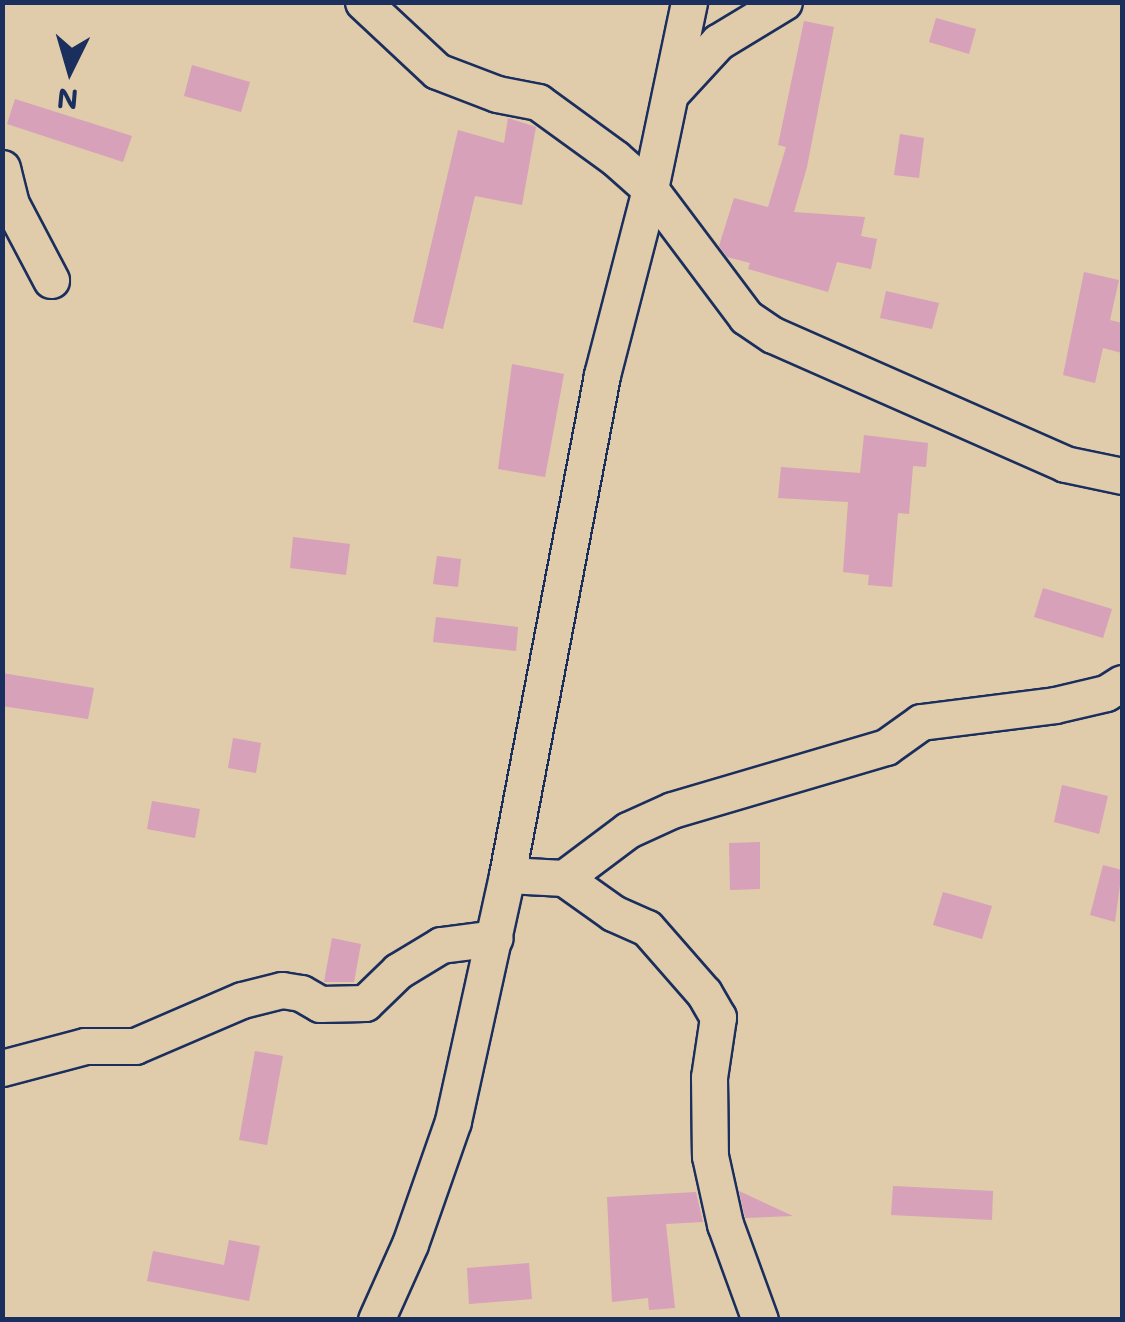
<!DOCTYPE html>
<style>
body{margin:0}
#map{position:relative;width:1125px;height:1322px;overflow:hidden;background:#e0cbaa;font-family:Mali,sans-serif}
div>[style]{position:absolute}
.building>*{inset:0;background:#d6a1b9}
.roads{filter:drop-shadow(2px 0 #1b2f5e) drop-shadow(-2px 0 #1b2f5e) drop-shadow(0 2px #1b2f5e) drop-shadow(0 -2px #1b2f5e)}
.street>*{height:35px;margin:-17.5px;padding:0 17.5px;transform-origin:17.5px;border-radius:17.5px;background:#e0cbaa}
span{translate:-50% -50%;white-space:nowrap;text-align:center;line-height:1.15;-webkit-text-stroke:9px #e0cbaa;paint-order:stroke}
.frame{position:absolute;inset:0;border:5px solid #1b2f5e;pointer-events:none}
.north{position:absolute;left:20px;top:20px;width:100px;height:100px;-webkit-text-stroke:8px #e0cbaa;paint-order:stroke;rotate:185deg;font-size:28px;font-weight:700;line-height:40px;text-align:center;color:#1b2f5e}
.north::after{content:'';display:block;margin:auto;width:35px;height:45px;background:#1b2f5e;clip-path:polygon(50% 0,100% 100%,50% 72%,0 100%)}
</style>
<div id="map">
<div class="building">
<i style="clip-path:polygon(936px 18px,976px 29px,969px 54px,929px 42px)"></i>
<i style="clip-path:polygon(804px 21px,834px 27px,807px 167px,794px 212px,865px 217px,861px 236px,877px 239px,871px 269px,837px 262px,828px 292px,748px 269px,750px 263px,727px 257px,719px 246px,734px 198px,768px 207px,786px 147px,778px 145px)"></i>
<i style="clip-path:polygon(192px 65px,250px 82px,241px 112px,184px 96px)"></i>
<i style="clip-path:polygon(15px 99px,132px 136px,123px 162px,7px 124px)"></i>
<i style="clip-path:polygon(508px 118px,536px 127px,522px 205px,475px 196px,443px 329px,413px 322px,458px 130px,504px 143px)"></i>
<i style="clip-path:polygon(900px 134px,924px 138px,919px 178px,894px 175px)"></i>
<i style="clip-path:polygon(1084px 272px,1119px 280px,1110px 320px,1122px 323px,1122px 353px,1103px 348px,1095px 383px,1063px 375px)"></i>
<i style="clip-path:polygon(886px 291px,939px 303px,932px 329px,880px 318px)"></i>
<i style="clip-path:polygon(512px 364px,564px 374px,545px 477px,498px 469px)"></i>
<i style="clip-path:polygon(864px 435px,928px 443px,926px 467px,913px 466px,909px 514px,898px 513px,892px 587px,868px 585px,869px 575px,843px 572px,848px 502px,778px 498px,781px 467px,860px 473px)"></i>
<i style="clip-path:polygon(293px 537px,350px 544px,346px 575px,290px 568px)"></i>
<i style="clip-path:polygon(437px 556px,461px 559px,458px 587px,433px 584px)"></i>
<i style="clip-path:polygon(1043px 588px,1112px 609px,1103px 638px,1034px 617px)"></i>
<i style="clip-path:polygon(436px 617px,518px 627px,516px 651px,433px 642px)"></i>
<i style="clip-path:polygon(2px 673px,94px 688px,88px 719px,2px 706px)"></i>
<i style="clip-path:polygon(233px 738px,261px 743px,256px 773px,228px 768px)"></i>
<i style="clip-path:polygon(1062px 785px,1108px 796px,1099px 834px,1054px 822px)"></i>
<i style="clip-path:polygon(152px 801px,200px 809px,195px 838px,147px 829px)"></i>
<i style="clip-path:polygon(760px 842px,760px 889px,730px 890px,729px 843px)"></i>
<i style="clip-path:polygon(1103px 865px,1122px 870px,1115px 922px,1090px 915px)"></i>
<i style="clip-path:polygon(943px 892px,992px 906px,982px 939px,933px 925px)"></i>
<i style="clip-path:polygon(332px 938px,361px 944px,354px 982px,324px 982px)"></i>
<i style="clip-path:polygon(255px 1051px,283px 1056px,267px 1145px,239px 1140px)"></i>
<i style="clip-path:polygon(893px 1186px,993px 1191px,992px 1220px,891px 1215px)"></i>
<i style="clip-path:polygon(739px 1191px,793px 1216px,745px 1218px)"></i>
<i style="clip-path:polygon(696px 1192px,703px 1222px,666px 1224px,675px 1308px,649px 1310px,648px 1298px,612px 1302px,607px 1197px)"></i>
<i style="clip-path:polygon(229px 1240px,260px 1246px,249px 1301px,147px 1281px,153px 1251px,224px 1265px)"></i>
<i style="clip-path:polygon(529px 1263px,532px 1299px,469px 1304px,467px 1268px)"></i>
</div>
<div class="roads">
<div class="street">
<i style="left:363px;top:2px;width:101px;rotate:43deg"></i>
<i style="left:437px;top:71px;width:64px;rotate:21deg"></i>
<i style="left:497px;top:94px;width:42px;rotate:11deg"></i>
<i style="left:538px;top:102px;width:95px;rotate:36deg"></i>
<i style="left:615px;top:158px;width:47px;rotate:41.5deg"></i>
<i style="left:650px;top:189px;width:160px;rotate:53.1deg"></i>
<i style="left:746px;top:317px;width:32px;rotate:34deg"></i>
<i style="left:773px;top:335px;width:319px;rotate:23.8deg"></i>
<i style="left:1065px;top:464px;width:58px;rotate:11.9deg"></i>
<i style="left:673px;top:91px;width:67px;rotate:-47.4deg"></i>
<i style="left:718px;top:42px;width:77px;rotate:-31.2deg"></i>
<i style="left:2px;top:168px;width:37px;rotate:76deg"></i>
<i style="left:11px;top:204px;width:86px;rotate:62.2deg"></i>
<i style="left:507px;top:875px;width:57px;rotate:3deg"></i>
<i style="left:564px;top:878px;width:60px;rotate:35.5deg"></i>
<i style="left:613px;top:913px;width:37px;rotate:24deg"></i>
<i style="left:647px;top:928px;width:86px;rotate:48.8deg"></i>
<i style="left:704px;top:993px;width:28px;rotate:60deg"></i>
<i style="left:718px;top:1017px;width:61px;rotate:98.5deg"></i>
<i style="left:709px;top:1077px;width:79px;rotate:89.3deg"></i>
<i style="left:710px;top:1156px;width:70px;rotate:77.6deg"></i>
<i style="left:725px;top:1224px;width:102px;rotate:70deg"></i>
<i style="left:564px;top:878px;width:80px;rotate:-36.9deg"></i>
<i style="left:628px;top:830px;width:48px;rotate:-24.4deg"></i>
<i style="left:672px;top:810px;width:223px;rotate:-16.4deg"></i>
<i style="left:886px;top:747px;width:43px;rotate:-35.5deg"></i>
<i style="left:921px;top:722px;width:135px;rotate:-7.2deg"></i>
<i style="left:1055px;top:705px;width:52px;rotate:-13.2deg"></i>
<i style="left:1106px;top:693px;width:19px;rotate:-32deg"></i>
<i style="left:2px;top:1068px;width:86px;rotate:-14.8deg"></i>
<i style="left:85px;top:1046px;width:50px"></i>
<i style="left:135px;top:1046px;width:116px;rotate:-23.3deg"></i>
<i style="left:242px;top:1000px;width:41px;rotate:-14deg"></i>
<i style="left:282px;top:990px;width:19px;rotate:9deg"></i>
<i style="left:301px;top:993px;width:22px;rotate:30deg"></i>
<i style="left:320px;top:1004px;width:45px;rotate:-1.3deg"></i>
<i style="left:365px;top:1003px;width:46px;rotate:-44.1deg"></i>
<i style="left:398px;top:971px;width:50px;rotate:-31.2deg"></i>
<i style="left:441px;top:945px;width:54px;rotate:-7.4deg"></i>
<i style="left:376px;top:1320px;width:83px;rotate:-65.9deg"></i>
<i style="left:410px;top:1244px;width:130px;rotate:-70.7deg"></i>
<i style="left:453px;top:1121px;width:252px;rotate:-77.6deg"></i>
<i style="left:507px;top:875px;width:509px;rotate:-79.24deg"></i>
<i style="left:602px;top:375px;width:192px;rotate:-75.5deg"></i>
<i style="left:650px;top:189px;width:191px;rotate:-78.2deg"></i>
</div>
</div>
<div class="frame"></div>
<div class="north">N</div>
</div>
